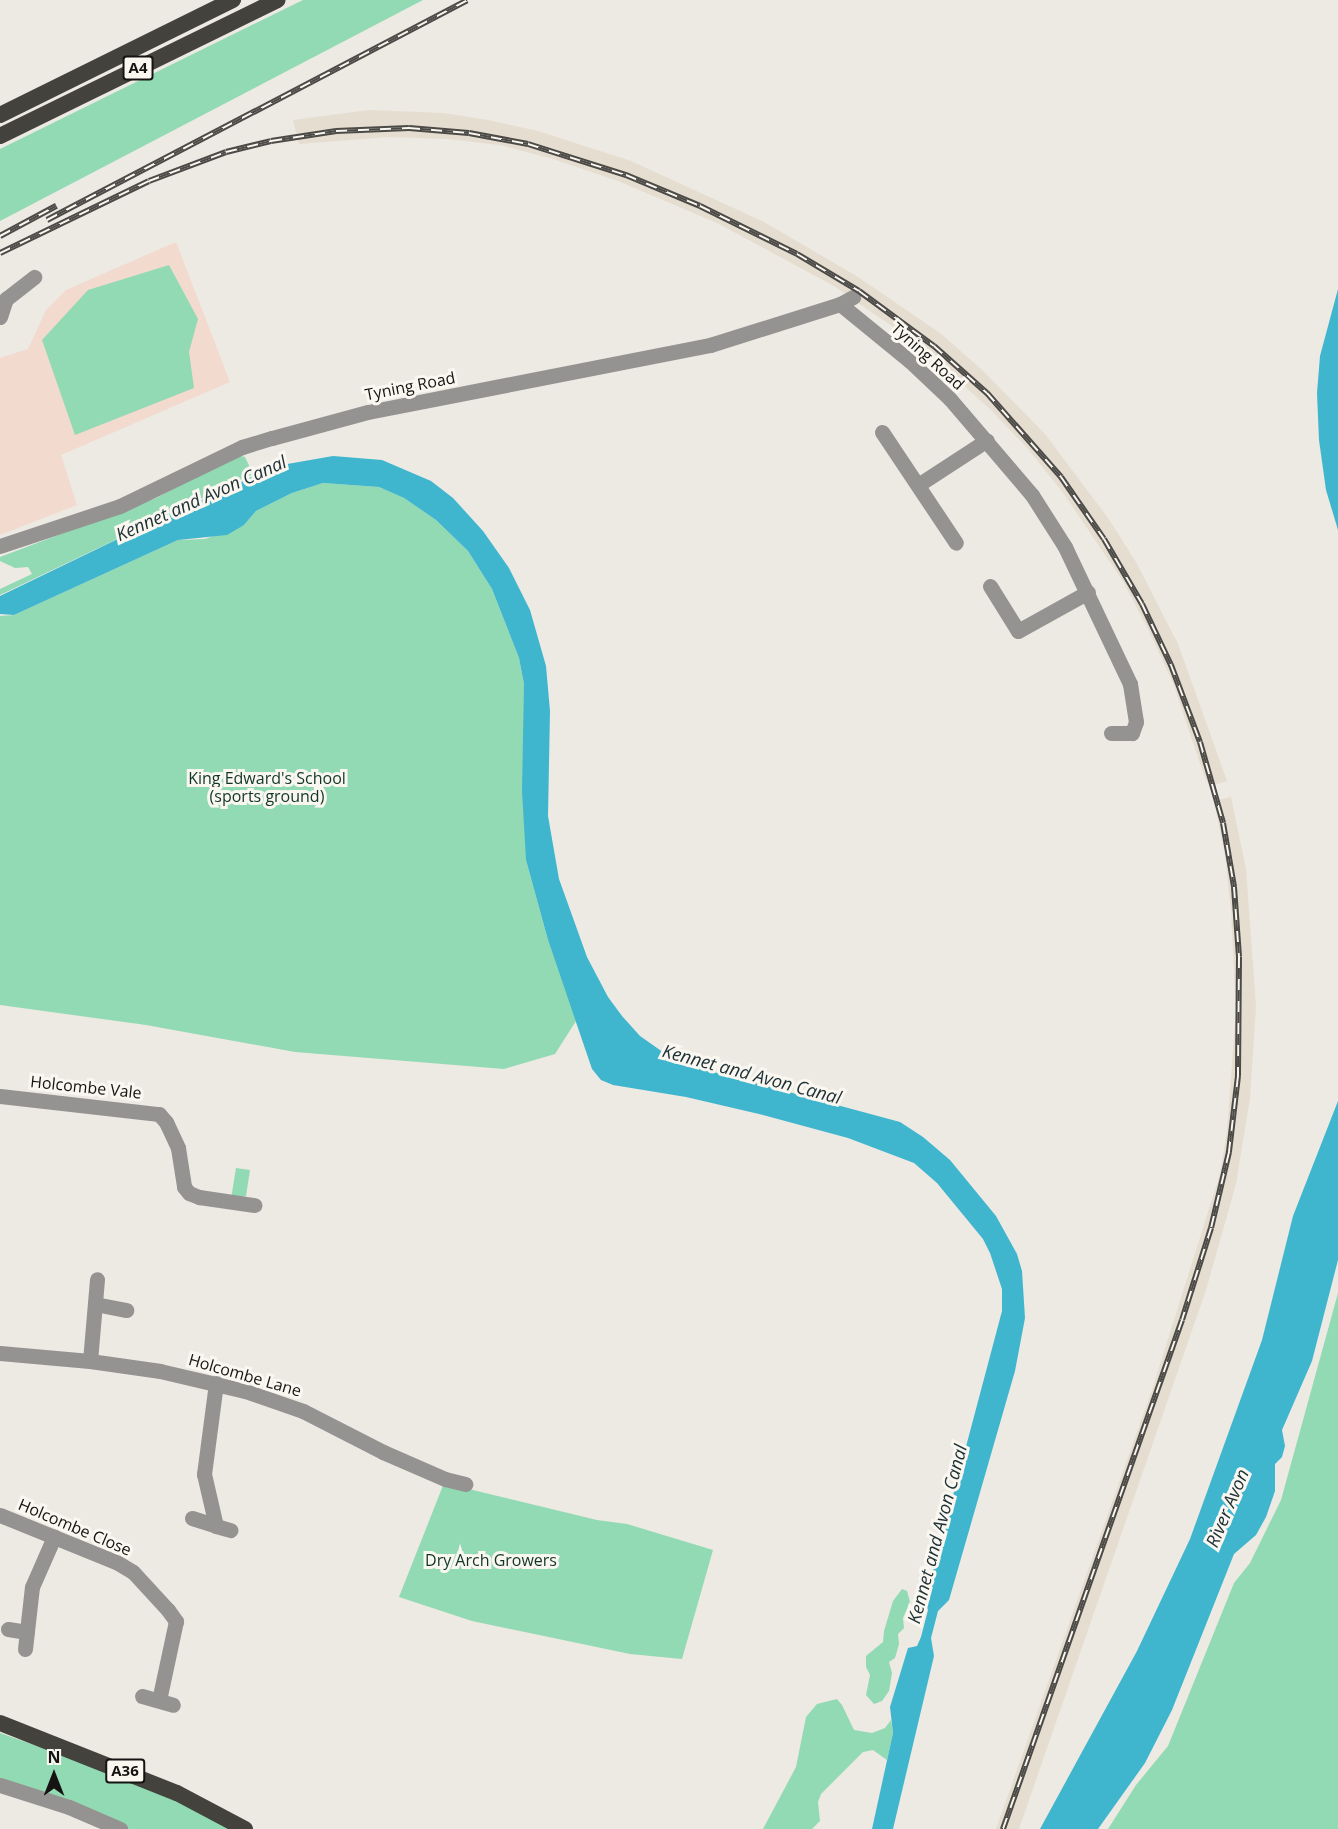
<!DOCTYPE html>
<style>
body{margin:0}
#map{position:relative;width:1338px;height:1829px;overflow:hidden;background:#ede9e3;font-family:"Open Sans",sans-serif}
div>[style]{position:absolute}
.built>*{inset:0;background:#e5ddd0}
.education>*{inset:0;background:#f2dacf}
.green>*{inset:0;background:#92dab4}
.water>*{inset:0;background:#3fb6ce}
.minor>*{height:15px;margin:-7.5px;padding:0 7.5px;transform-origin:7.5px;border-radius:7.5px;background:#959391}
.trunk>*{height:16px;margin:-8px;padding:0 8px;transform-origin:8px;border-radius:8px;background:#44423d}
.rail>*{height:6px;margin-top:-3px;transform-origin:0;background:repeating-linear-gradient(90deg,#faf6f0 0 11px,#4b4a47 0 22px);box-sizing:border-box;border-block:2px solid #4b4a47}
span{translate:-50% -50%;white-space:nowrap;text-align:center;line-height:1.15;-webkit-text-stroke:6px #faf6f0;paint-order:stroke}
.shield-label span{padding:2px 4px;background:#faf6f0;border:2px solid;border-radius:4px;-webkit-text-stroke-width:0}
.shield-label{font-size:15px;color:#151412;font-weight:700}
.street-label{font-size:16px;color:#151412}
.park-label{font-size:16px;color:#103725}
.water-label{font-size:18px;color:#1c3035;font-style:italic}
.north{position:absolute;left:24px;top:1745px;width:60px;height:60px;-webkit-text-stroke:4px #faf6f0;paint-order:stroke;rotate:0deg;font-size:16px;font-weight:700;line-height:24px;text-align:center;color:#151412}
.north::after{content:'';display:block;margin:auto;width:21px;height:27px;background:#151412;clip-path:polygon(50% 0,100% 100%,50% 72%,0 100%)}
</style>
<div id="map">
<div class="built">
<i style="clip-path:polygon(369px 110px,444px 113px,488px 120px,538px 131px,631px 161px,764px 222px,858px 277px,940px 333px,981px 369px,1045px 434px,1108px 518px,1136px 562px,1178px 644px,1227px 781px,1210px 786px,1205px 778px,1173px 683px,1148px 629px,1124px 583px,1064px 494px,1028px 449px,991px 410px,919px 345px,834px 286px,717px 223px,618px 181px,553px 159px,499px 145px,448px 139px,389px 137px,299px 144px,293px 120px)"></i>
<i style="clip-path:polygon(1231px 797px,1246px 869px,1256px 1006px,1250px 1098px,1236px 1184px,1206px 1290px,1019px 1829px,996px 1829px,1152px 1390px,1220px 1174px,1227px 1131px,1236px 1009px,1231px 911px,1225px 855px,1214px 801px)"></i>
</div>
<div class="education">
<i style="clip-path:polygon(176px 242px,230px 382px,61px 455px,77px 505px,0 535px,0 358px,28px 349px,46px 310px,66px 290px)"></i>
</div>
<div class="green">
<i style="clip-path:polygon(303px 0,423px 0,0 221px,0 149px)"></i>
<i style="clip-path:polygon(169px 265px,198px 319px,189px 352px,194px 388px,75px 435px,42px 340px,88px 290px)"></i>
<i style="clip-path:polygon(237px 455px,245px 457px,253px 474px,0 595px,0 589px,32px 574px,28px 567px,15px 568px,0 561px,0 557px,156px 498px)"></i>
<i style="clip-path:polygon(323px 483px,379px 487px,404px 498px,436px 520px,468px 551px,492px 589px,519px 658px,524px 684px,526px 860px,548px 940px,576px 1021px,555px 1054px,504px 1069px,295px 1052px,146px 1025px,0 1005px,0 616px,14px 615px,178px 540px,205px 539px,244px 525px,256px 511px,292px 493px)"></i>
<i style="clip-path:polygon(236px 1168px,250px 1170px,246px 1196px,231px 1199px)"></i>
<i style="clip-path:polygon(1338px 1293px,1338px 1829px,1108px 1829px,1136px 1785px,1168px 1746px,1234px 1583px,1250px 1563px,1281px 1500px)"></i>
<i style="clip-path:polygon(444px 1483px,597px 1520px,627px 1524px,713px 1550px,682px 1659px,630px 1654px,472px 1621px,399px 1597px)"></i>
<i style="clip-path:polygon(902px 1589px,907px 1591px,910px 1602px,903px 1618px,904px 1628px,898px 1634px,899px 1644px,895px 1658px,889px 1662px,892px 1673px,889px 1691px,882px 1701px,874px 1704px,866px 1695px,870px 1675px,866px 1667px,866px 1656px,883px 1642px,884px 1631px,893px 1601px)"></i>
<i style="clip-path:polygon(837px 1699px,842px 1705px,854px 1730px,872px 1733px,885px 1728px,891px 1720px,893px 1733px,887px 1760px,873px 1750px,863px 1752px,821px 1794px,818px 1802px,820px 1821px,812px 1829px,763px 1829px,796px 1767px,806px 1717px,817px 1704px)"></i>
<i style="clip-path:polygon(0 1733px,80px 1761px,193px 1807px,230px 1829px,130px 1829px,68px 1802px,0 1781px)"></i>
</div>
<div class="water">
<i style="clip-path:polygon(1338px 289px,1338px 530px,1326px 490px,1319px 440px,1317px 393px,1320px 356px)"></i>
<i style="clip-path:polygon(333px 456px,382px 460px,431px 481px,453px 498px,483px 531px,509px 568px,530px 610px,546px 666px,550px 711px,548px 816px,559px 879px,587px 957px,608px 997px,622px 1016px,640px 1036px,677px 1062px,900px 1122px,923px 1137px,950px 1160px,996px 1216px,1017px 1254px,1022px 1271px,1025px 1318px,1015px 1371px,949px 1600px,938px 1611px,931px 1638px,934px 1656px,893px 1829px,872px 1829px,893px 1733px,890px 1707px,908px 1648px,917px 1646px,921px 1637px,928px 1610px,925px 1601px,1002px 1311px,1002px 1289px,990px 1253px,983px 1239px,937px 1183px,914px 1163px,848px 1138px,759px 1114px,686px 1097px,613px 1085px,601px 1080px,592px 1069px,548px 940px,526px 860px,522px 791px,524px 684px,519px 658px,492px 589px,468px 551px,436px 520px,404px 498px,379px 487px,323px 483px,292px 493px,256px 511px,244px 525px,227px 535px,178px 540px,14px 615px,0 614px,0 596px,155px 521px,276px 466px)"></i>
<i style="clip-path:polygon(1338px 1101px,1338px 1260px,1312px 1361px,1282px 1430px,1285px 1446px,1282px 1457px,1275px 1464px,1275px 1491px,1266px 1517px,1256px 1535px,1234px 1554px,1172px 1710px,1145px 1763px,1098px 1829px,1040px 1829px,1137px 1651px,1190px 1539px,1262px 1340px,1293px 1216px)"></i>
</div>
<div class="minor">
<i style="left:840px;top:304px;width:90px;rotate:39.2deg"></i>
<i style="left:910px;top:361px;width:55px;rotate:43.5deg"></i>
<i style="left:950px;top:399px;width:126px;rotate:49.5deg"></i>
<i style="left:1032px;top:495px;width:62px;rotate:57.6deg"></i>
<i style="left:1065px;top:547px;width:152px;rotate:64.6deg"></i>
<i style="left:1130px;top:684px;width:38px;rotate:81deg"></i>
<i style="left:1136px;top:722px;width:12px;rotate:110deg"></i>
<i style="left:1132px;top:733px;width:21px;rotate:180deg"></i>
<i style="left:0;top:317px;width:19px;rotate:-72deg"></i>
<i style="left:6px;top:299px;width:36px;rotate:-38deg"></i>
<i style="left:882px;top:432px;width:133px;rotate:56.3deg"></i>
<i style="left:918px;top:485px;width:82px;rotate:-33.1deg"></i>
<i style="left:0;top:546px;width:126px;rotate:-18.4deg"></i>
<i style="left:120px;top:506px;width:136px;rotate:-25.8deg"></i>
<i style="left:242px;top:447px;width:31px;rotate:-17deg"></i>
<i style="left:272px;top:438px;width:99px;rotate:-15.2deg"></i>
<i style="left:368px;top:412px;width:349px;rotate:-11.1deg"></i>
<i style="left:710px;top:345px;width:136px;rotate:-17.5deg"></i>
<i style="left:840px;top:304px;width:15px;rotate:-28deg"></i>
<i style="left:990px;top:586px;width:53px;rotate:58.1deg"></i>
<i style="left:1018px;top:631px;width:80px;rotate:-29.1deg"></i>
<i style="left:0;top:1096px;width:160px;rotate:6.5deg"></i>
<i style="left:159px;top:1114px;width:11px;rotate:49deg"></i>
<i style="left:166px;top:1122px;width:29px;rotate:65deg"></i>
<i style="left:178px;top:1148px;width:39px;rotate:81deg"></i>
<i style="left:184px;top:1187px;width:8px;rotate:50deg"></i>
<i style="left:189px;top:1193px;width:11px;rotate:22deg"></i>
<i style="left:199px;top:1197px;width:56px;rotate:8.3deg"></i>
<i style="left:95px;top:1304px;width:32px;rotate:11deg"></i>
<i style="left:0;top:1353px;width:90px;rotate:5.1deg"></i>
<i style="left:90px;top:1361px;width:71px;rotate:8.1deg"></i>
<i style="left:160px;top:1371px;width:87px;rotate:13.2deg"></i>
<i style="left:245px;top:1391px;width:61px;rotate:19deg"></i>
<i style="left:303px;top:1411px;width:90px;rotate:27.1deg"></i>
<i style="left:383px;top:1452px;width:68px;rotate:23.5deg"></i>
<i style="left:445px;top:1479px;width:21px;rotate:14deg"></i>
<i style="left:90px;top:1361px;width:82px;rotate:-85.1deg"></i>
<i style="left:216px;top:1383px;width:92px;rotate:97.5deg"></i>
<i style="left:204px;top:1474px;width:53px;rotate:77deg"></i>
<i style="left:216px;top:1526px;width:15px;rotate:16deg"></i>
<i style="left:0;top:1515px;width:127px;rotate:22.1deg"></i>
<i style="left:118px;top:1563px;width:17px;rotate:31deg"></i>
<i style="left:133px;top:1572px;width:52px;rotate:47.4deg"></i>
<i style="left:168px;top:1610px;width:14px;rotate:54deg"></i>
<i style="left:176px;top:1621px;width:81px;rotate:102.1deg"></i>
<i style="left:192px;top:1518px;width:25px;rotate:18deg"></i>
<i style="left:8px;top:1629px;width:19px;rotate:9deg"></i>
<i style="left:25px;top:1649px;width:62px;rotate:-83.6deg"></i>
<i style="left:32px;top:1587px;width:55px;rotate:-66.3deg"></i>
<i style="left:142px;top:1696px;width:32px;rotate:16deg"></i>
<i style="left:0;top:1785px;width:72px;rotate:17.7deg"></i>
<i style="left:69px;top:1807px;width:56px;rotate:23.3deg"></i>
</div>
<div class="trunk">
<i style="left:0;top:115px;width:260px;rotate:-26.3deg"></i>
<i style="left:0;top:136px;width:309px;rotate:-26.1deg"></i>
<i style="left:0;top:1723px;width:190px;rotate:21.6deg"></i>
<i style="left:177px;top:1793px;width:77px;rotate:27.9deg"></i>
</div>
<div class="rail">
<i style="left:47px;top:220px;width:474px;rotate:-27.6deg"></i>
<i style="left:0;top:236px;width:64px;rotate:-28.2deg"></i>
<i style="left:0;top:253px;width:165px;rotate:-25.8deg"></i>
<i style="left:149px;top:181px;width:82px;rotate:-20.6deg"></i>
<i style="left:226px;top:152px;width:46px;rotate:-13.7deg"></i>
<i style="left:271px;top:141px;width:66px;rotate:-8.7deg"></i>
<i style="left:336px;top:131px;width:73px;rotate:-2.4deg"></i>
<i style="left:409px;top:128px;width:60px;rotate:4.8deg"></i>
<i style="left:469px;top:133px;width:60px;rotate:10.6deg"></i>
<i style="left:528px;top:144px;width:103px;rotate:17.6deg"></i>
<i style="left:626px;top:175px;width:80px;rotate:22.7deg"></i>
<i style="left:700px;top:206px;width:108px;rotate:26.3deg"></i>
<i style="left:797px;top:254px;width:72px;rotate:30.8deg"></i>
<i style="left:859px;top:291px;width:93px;rotate:36.3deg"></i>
<i style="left:934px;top:346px;width:71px;rotate:41.6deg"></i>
<i style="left:987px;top:393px;width:112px;rotate:48.6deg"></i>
<i style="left:1061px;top:477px;width:75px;rotate:55.3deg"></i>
<i style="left:1104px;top:539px;width:75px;rotate:59.7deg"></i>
<i style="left:1142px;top:604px;width:68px;rotate:64.6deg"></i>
<i style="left:1171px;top:665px;width:82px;rotate:69.4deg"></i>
<i style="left:1200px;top:742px;width:84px;rotate:74.1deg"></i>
<i style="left:1223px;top:823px;width:65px;rotate:80.2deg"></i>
<i style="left:1234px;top:887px;width:70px;rotate:85.9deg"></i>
<i style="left:1239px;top:957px;width:119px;rotate:90.5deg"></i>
<i style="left:1238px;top:1076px;width:77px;rotate:96.8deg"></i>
<i style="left:1229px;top:1152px;width:78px;rotate:103.3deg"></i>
<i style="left:1211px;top:1228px;width:96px;rotate:107.5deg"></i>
<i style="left:1182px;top:1320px;width:540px;rotate:109.38deg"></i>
</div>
<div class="shield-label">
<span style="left:138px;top:68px">A4</span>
<span style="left:125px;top:1771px">A36</span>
</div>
<div class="street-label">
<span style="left:928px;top:356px;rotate:42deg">Tyning Road</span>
<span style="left:410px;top:386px;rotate:-11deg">Tyning Road</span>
<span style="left:86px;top:1087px;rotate:6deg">Holcombe Vale</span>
<span style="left:245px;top:1375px;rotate:16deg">Holcombe Lane</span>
<span style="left:75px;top:1527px;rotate:23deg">Holcombe Close</span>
</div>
<div class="park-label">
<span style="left:267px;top:787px">King Edward's School<br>(sports ground)</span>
<span style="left:491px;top:1560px">Dry Arch Growers</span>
</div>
<div class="water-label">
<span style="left:201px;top:498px;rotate:-24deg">Kennet and Avon Canal</span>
<span style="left:752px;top:1074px;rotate:15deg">Kennet and Avon Canal</span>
<span style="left:1227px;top:1508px;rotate:-67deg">River Avon</span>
<span style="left:937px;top:1534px;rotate:-75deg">Kennet and Avon Canal</span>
</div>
<div class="north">N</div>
</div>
